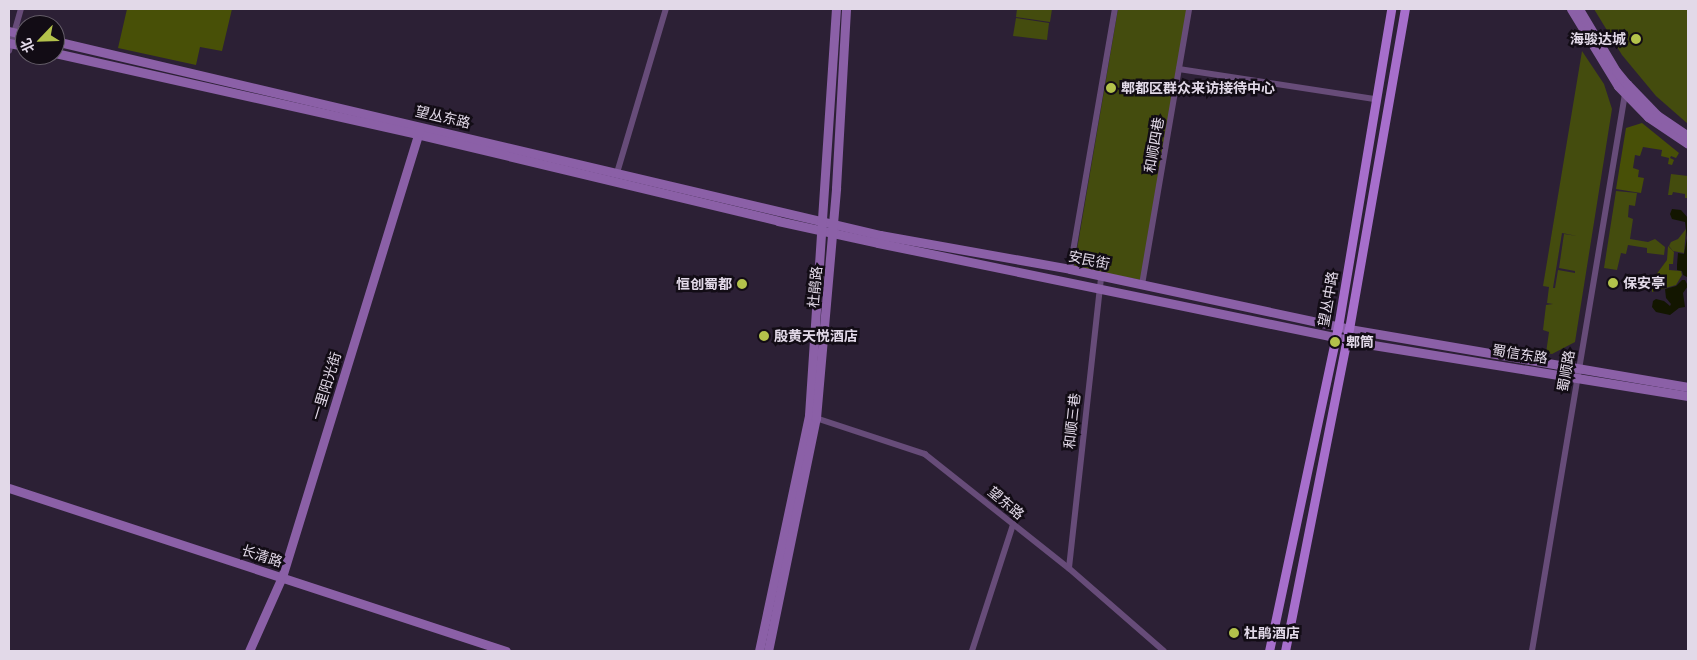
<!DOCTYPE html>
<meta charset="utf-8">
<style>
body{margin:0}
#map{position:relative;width:1697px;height:660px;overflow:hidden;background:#2c2035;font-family:Jost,"Noto Sans SC",sans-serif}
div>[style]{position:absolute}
.green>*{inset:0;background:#444c0e}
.forest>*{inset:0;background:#485007}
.water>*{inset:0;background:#131600}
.street>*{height:5.5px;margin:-2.75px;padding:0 2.75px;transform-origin:2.75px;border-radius:2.75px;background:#674c79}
.secondary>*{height:9px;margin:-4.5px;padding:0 4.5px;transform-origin:4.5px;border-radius:4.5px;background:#8b60a7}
.primary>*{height:9px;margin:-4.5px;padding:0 4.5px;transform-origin:4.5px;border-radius:4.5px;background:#a76fcc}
.dots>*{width:14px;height:14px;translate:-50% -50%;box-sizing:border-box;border:2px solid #120c15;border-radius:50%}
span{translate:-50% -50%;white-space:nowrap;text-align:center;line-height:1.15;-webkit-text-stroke:5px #120c15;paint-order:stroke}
.poi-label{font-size:14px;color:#e2d9e8;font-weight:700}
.right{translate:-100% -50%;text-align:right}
.left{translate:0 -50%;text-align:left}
.street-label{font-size:14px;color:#e2d9e8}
.frame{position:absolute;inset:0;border:10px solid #e2d9e8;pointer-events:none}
.north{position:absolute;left:15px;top:15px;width:50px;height:50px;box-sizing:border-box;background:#120c15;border:1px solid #655e69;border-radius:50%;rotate:246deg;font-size:14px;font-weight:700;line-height:20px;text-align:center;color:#e2d9e8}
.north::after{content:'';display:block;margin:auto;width:18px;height:22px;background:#b3c24b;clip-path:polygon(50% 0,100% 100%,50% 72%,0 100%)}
</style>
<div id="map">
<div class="green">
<i style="clip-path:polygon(1017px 9px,1052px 9px,1050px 22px,1016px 17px)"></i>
<i style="clip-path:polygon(1118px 9px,1188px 9px,1141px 280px,1074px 267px)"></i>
<i style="clip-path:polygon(1594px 9px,1688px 9px,1688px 124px,1656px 96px,1622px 55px)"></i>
<i style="clip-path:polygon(1016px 18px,1049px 23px,1047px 40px,1013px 36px)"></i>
<i style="clip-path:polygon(evenodd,1582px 51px,1604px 84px,1612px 109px,1575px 342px,1552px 354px,1546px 353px,1549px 332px,1543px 330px,1546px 305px,1553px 304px,1547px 303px,1549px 287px,1543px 286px,1582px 51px,1562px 233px,1577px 236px,1564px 234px,1559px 268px,1575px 271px,1575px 273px,1558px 270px,1555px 288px,1553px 288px,1562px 233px)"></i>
<i style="clip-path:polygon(1671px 174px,1688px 176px,1688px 198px,1685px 198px,1685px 194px,1673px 192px,1672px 195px,1668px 195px)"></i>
<i style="clip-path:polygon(1616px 191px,1637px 193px,1635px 206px,1629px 205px,1628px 217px,1633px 219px,1630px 239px,1648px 242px,1655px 239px,1665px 247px,1664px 255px,1647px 253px,1647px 248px,1628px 245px,1626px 254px,1621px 253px,1617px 270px,1604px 268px)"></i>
<i style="clip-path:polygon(1686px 229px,1684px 253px,1673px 251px,1669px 246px,1671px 242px,1678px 239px)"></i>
</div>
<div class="forest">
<i style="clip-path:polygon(127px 9px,232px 9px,222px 51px,200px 47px,196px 65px,118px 48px)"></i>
<i style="clip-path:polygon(1642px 123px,1679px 153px,1676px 158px,1671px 156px,1670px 158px,1674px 160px,1672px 165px,1668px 164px,1669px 158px,1661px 156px,1662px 150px,1643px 147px,1640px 156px,1635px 155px,1633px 168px,1639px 170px,1638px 177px,1644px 178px,1641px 193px,1616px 189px,1626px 128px)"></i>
<i style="clip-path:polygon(1668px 246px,1674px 252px,1673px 264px,1669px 264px,1669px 270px,1681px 271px,1682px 275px,1676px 285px,1652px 292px,1652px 288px,1647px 287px,1667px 260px)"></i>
</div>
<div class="water">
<i style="clip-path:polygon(1672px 209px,1681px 210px,1688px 218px,1687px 277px,1683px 275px,1682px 271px,1677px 270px,1677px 265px,1678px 253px,1684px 254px,1687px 238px,1685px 222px,1672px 219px,1670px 214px)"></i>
<i style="clip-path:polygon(1682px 280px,1685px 280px,1688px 286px,1683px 293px,1685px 307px,1679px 308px,1670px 315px,1656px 312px,1652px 307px,1653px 301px,1656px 299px,1664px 301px,1670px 306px,1671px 304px,1666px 298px,1665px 289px,1676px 286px)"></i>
</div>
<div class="street">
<i style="left:9px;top:51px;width:44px;rotate:-74.1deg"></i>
<i style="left:1179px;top:69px;width:199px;rotate:8.7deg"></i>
<i style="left:617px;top:173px;width:171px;rotate:-73.4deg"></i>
<i style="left:1070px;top:269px;width:264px;rotate:-80.2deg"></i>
<i style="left:1142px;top:285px;width:280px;rotate:-80.3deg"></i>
<i style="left:813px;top:417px;width:118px;rotate:18.3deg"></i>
<i style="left:925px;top:454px;width:184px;rotate:38.4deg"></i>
<i style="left:1069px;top:568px;width:126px;rotate:41.1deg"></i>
<i style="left:1069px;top:568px;width:294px;rotate:-83.7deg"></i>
<i style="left:972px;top:651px;width:133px;rotate:-72deg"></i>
<i style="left:1532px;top:651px;width:565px;rotate:-80.52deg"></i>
</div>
<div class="secondary">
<i style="left:1571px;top:9px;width:90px;rotate:58.6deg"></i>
<i style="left:1618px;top:86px;width:43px;rotate:45.9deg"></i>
<i style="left:1648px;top:117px;width:48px;rotate:34deg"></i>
<i style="left:1579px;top:9px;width:72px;rotate:59.2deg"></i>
<i style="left:1616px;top:71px;width:17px;rotate:50deg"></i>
<i style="left:1627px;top:84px;width:43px;rotate:45.9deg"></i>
<i style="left:1657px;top:115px;width:37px;rotate:34deg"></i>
<i style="left:9px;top:31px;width:16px;rotate:14deg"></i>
<i style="left:55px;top:41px;width:848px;rotate:13.23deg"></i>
<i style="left:880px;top:235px;width:193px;rotate:10.1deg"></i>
<i style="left:1070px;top:269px;width:285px;rotate:12.1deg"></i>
<i style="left:1349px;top:329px;width:344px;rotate:9.7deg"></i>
<i style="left:9px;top:43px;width:16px;rotate:11deg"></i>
<i style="left:55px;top:53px;width:375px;rotate:12.6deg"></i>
<i style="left:421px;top:135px;width:367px;rotate:13.5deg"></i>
<i style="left:778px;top:221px;width:102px;rotate:12.4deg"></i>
<i style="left:878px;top:243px;width:505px;rotate:11.64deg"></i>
<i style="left:1373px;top:345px;width:319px;rotate:9.2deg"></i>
<i style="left:9px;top:488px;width:523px;rotate:18.16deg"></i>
<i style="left:249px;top:651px;width:81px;rotate:-66deg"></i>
<i style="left:282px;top:577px;width:469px;rotate:-72.9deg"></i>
<i style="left:759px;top:651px;width:241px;rotate:-78deg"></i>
<i style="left:809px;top:415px;width:407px;rotate:-86.2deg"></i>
<i style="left:768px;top:651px;width:238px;rotate:-78.4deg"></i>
<i style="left:816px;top:418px;width:231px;rotate:-85deg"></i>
<i style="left:836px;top:188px;width:179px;rotate:-86.8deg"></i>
</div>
<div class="primary">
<i style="left:1269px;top:651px;width:331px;rotate:-78deg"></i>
<i style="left:1338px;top:327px;width:322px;rotate:-80.5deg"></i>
<i style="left:1285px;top:651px;width:328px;rotate:-78.8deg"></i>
<i style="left:1349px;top:329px;width:325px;rotate:-80.1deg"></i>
</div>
<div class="dots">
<i style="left:1636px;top:39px;background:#b3c24b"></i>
<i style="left:1111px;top:88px;background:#b3c24b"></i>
<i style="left:1613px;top:283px;background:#b3c24b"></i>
<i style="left:742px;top:284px;background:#b3c24b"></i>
<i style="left:764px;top:336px;background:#b3c24b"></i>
<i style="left:1335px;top:342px;background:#b3c24b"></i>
<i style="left:1234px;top:633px;background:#b3c24b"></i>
</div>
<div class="poi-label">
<span class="right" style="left:1626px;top:39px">海骏达城</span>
<span class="left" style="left:1121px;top:88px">郫都区群众来访接待中心</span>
<span class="left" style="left:1623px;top:283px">保安亭</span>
<span class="right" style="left:732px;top:284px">恒创蜀都</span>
<span class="left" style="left:774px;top:336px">殷黄天悦酒店</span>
<span class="left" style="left:1346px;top:342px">郫筒</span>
<span class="left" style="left:1244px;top:633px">杜鹃酒店</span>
</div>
<div class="street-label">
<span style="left:443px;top:117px;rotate:13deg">望丛东路</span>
<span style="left:1154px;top:145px;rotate:-80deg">和顺四巷</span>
<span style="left:1089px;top:260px;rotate:12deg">安民街</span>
<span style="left:815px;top:287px;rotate:-85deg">杜鹃路</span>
<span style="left:1328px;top:299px;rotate:-80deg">望丛中路</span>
<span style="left:1520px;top:354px;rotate:9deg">蜀信东路</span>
<span style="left:1566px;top:371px;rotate:-80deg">蜀顺路</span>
<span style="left:326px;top:386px;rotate:-73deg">一里阳光街</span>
<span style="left:1072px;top:421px;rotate:-84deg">和顺三巷</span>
<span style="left:1006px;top:503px;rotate:40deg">望东路</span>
<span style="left:262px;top:556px;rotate:18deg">长清路</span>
</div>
<div class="frame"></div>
<div class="north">北</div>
</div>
